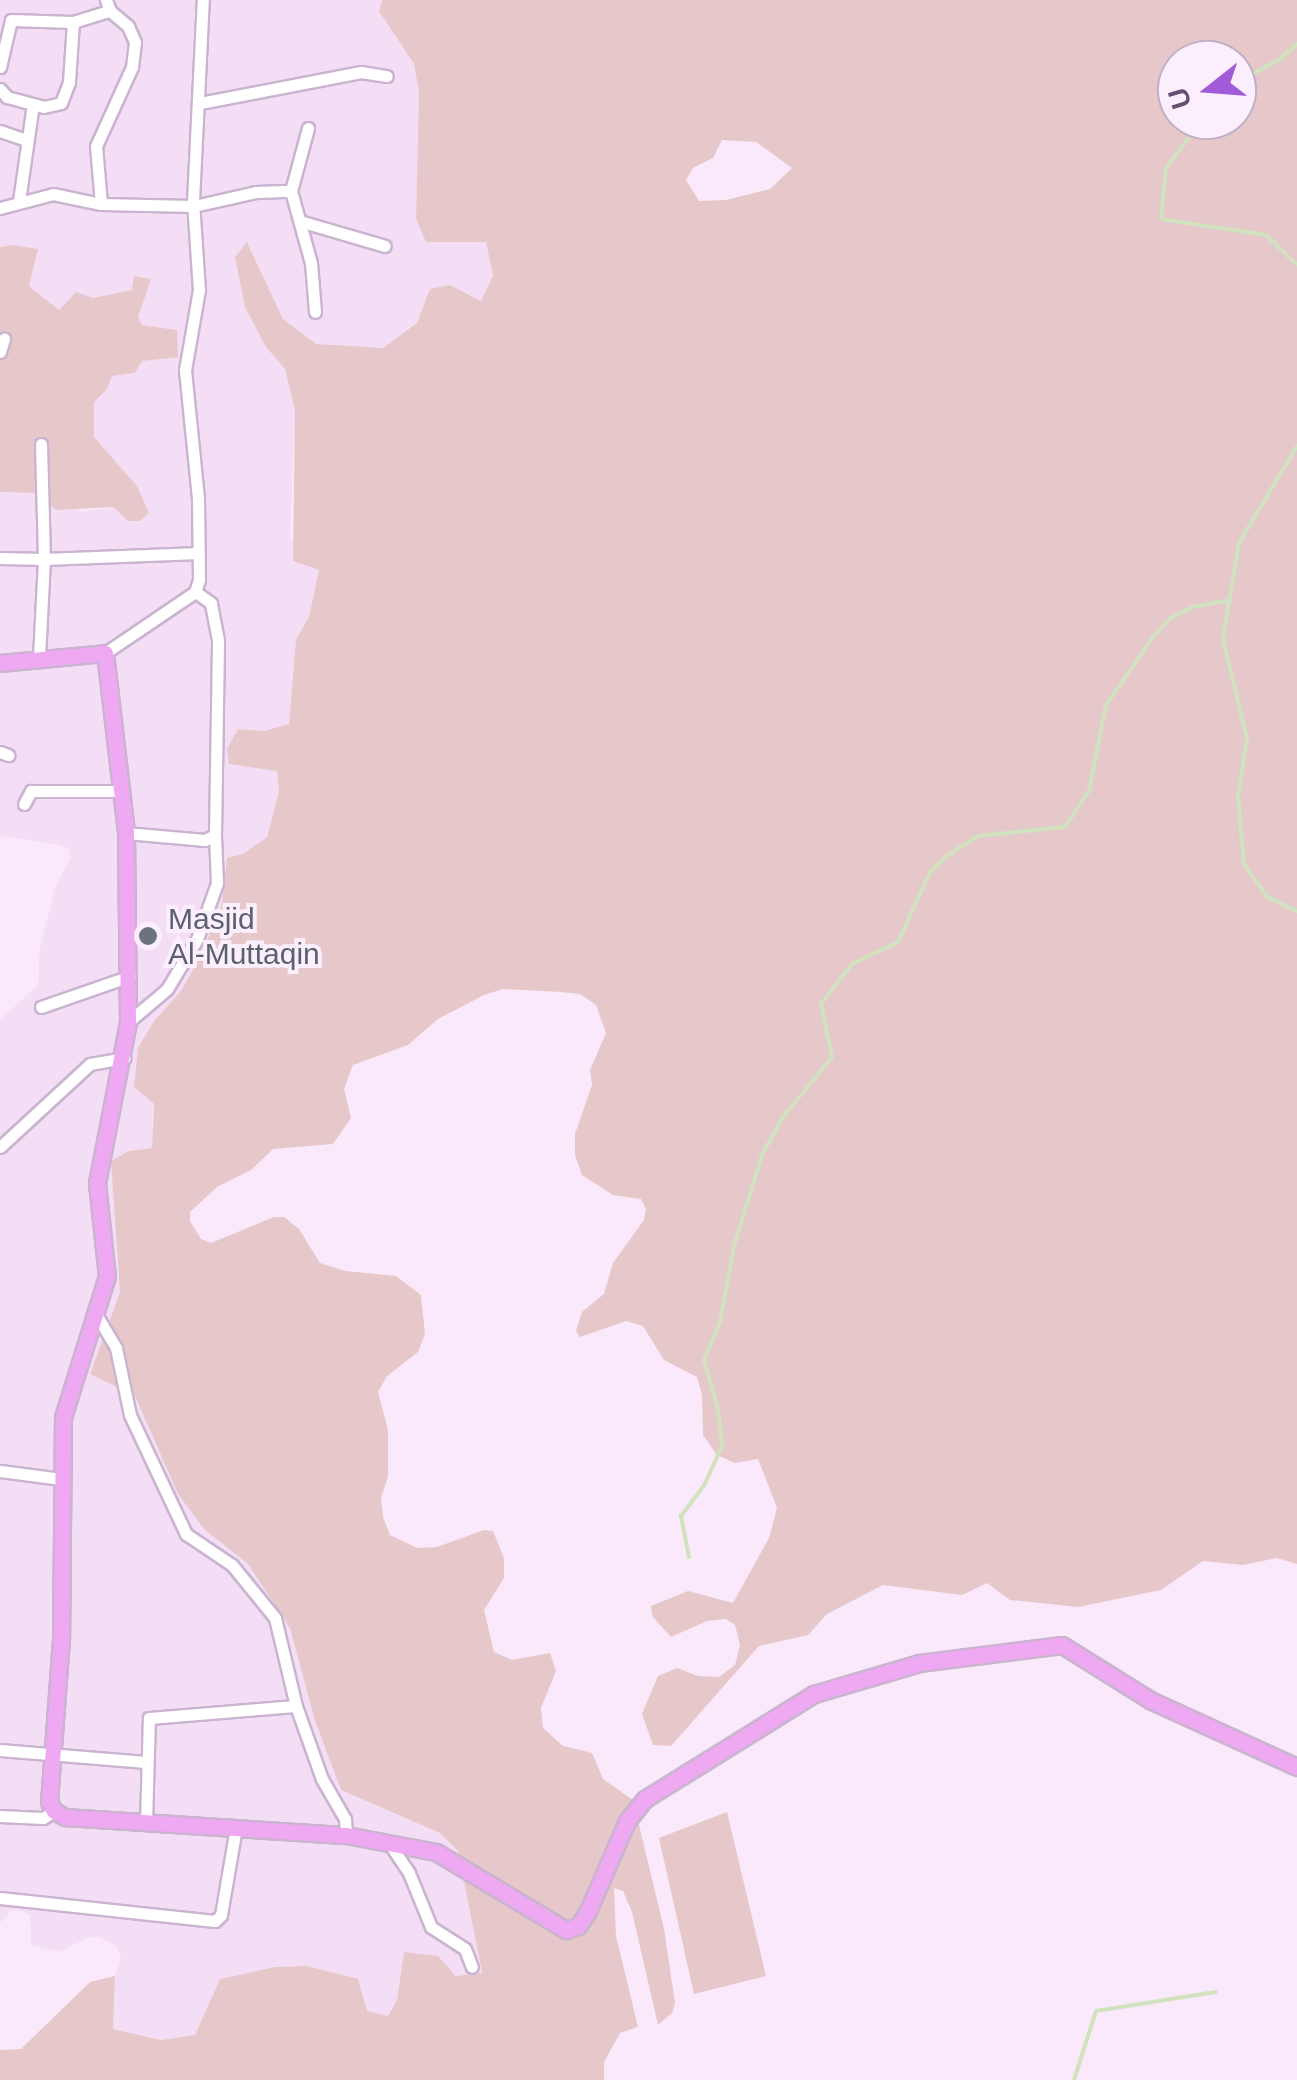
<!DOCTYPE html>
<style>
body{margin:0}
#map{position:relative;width:1297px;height:2080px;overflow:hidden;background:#f9e9fa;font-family:Arial,sans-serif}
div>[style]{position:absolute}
.residential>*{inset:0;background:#f4def6}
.green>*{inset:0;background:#e7c8ca}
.stream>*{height:4px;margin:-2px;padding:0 2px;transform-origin:2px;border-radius:2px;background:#d1e2bf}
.roads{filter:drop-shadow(2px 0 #cab4d0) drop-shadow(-2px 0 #cab4d0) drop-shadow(0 2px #cab4d0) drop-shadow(0 -2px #cab4d0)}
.minor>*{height:11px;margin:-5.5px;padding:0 5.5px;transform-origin:5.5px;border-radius:5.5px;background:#fff}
.major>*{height:15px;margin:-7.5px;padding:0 7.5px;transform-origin:7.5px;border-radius:7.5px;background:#efa8f2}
.dots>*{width:28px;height:28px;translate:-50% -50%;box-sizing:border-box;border:5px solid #fceffd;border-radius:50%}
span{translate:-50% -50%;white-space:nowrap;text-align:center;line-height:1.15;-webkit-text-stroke:8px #fceffd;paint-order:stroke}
.worship-label{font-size:30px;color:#5b616d}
.left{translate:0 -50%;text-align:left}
.north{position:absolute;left:1157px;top:40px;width:100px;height:100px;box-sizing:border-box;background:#fceffd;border:2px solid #c0afc5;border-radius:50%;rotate:253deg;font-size:28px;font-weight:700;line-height:40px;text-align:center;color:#674f72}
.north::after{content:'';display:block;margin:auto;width:35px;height:45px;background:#a15ad8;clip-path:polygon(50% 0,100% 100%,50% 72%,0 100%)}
</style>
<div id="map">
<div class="residential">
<i style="clip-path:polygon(0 0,382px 0,379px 11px,414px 64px,419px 93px,416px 219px,426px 242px,486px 242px,493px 276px,481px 301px,450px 285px,417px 323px,383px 349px,316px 344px,283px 319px,248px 243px,235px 257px,266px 347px,285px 369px,295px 410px,290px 538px,320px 569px,309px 617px,296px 639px,289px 724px,264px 731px,239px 729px,260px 769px,277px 771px,279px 791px,267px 837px,243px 855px,227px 859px,222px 903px,201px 955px,181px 991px,154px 1021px,152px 1148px,129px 1151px,118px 1255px,120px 1292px,90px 1374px,135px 1395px,205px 1530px,248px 1564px,290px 1628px,315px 1721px,341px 1790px,440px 1833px,458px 1851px,482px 1974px,456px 1976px,438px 1956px,404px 1952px,397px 2000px,389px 2017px,367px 2011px,275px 1967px,220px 1979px,195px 2035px,161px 2040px,113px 2029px,115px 1976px,121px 1956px,117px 1947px,100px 1937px,90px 1937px,59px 1952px,31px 1945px,30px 1916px,22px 1911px,12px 1910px,0 1923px,0 1020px,38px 985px,40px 946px,56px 885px,71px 858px,69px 849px,60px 845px,0 836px,0 492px,35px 493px,83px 512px,113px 507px,128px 521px,137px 486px,94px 437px,94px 401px,107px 389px,111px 376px,135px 373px,141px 361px,178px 356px,176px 330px,141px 325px,138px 317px,150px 280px,133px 290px,59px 310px,29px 286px,14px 245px,0 247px)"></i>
</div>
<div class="green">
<i style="clip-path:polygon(evenodd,382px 0,1297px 0,1297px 1564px,1277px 1558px,1243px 1565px,1203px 1561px,1161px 1590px,1078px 1607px,1010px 1600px,987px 1583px,962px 1595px,883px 1585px,827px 1614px,808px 1635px,759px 1646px,671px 1746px,653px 1745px,642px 1714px,658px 1676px,677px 1668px,698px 1676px,719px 1677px,735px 1665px,740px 1645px,735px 1625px,726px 1619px,707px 1621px,671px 1637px,652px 1616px,651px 1606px,688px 1591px,733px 1603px,769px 1538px,777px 1508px,758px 1459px,735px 1463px,717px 1455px,703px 1435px,702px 1395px,697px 1377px,664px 1360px,643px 1326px,626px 1321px,580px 1337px,576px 1331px,582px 1312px,604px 1294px,613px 1263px,644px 1220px,646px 1209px,641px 1199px,613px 1195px,582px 1175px,575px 1155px,575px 1134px,592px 1085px,590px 1070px,606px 1033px,596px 1005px,580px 994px,561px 992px,503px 989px,484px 995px,438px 1019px,408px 1045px,353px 1065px,344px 1089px,351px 1118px,333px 1144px,273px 1149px,251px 1170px,217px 1187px,190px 1212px,190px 1221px,201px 1239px,211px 1243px,274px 1217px,284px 1217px,299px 1229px,320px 1263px,345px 1271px,396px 1276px,421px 1295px,425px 1334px,418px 1352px,387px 1376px,378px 1392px,388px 1430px,388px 1477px,381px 1497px,383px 1517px,390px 1535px,417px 1548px,437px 1547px,484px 1530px,493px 1531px,504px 1558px,504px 1578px,484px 1610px,494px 1652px,512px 1660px,550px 1653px,556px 1671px,541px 1708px,543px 1728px,563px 1746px,592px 1753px,603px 1779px,633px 1800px,664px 1929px,675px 2003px,672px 2013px,658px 2025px,632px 1912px,623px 1891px,614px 1888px,616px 1936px,638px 2027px,620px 2033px,604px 2062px,604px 2080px,0 2080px,0 2050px,21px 2049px,90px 1982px,115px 1976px,113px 2029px,161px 2040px,195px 2035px,220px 1979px,275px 1967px,307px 1966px,358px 1979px,367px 2011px,388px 2016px,397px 2000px,404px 1952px,438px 1956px,456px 1976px,482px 1973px,458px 1851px,440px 1833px,341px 1790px,315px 1721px,290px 1628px,248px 1564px,205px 1530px,178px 1494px,135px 1396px,90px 1374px,120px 1292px,111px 1161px,129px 1151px,152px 1148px,154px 1104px,134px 1087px,138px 1048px,154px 1021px,181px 991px,201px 955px,222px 903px,227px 858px,243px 854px,267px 837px,279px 791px,277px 771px,229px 764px,227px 749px,238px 729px,264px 731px,289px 724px,296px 639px,309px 617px,319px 570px,293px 561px,295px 410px,285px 369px,266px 347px,245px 307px,235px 257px,247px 242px,283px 319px,316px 344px,383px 348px,417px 323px,430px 289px,450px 285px,481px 301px,493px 276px,486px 242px,426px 242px,416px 219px,419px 93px,414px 64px,379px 11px,382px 0,1177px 60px,1237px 60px,1237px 120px,1177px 120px,1177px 60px,382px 0,722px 140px,756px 142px,792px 168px,770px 189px,726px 200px,699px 201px,686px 180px,693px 168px,713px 158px,722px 140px)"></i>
<i style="clip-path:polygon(13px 245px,38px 249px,29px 286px,59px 310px,76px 292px,93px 298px,132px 290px,134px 276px,151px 279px,138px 317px,142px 325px,177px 330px,178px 357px,142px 361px,135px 373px,112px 376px,107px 389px,94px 402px,94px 437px,137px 486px,149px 513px,140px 521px,128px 521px,113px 507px,56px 510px,35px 493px,0 492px,0 247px)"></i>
<i style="clip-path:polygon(727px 1812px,766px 1976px,694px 1994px,659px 1838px)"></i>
</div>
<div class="stream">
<i style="left:1237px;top:82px;width:47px;rotate:-27.6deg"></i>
<i style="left:1279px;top:60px;width:24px;rotate:-42deg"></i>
<i style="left:1202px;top:120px;width:60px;rotate:126.9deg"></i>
<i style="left:1166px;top:168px;width:51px;rotate:95.6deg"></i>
<i style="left:1161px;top:219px;width:106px;rotate:8.7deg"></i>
<i style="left:1266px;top:235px;width:43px;rotate:44.1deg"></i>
<i style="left:1297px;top:446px;width:113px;rotate:120.9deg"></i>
<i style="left:1239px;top:543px;width:97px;rotate:99.5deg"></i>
<i style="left:1223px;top:639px;width:103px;rotate:76.5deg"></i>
<i style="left:1247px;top:739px;width:58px;rotate:99deg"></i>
<i style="left:1238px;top:796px;width:68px;rotate:85deg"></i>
<i style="left:1244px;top:864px;width:39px;rotate:55deg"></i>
<i style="left:1266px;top:896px;width:34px;rotate:26deg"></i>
<i style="left:689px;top:1557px;width:42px;rotate:-101deg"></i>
<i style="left:681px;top:1516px;width:38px;rotate:-53deg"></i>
<i style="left:704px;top:1486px;width:44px;rotate:-65.8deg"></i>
<i style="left:722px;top:1446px;width:37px;rotate:-96deg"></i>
<i style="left:718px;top:1409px;width:51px;rotate:-105.9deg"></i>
<i style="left:704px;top:1360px;width:41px;rotate:-67.2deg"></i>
<i style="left:720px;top:1322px;width:77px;rotate:-79.6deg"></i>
<i style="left:734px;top:1246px;width:95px;rotate:-72.9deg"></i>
<i style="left:762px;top:1155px;width:43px;rotate:-61.1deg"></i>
<i style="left:783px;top:1117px;width:77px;rotate:-50.8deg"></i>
<i style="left:832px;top:1057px;width:54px;rotate:-101.7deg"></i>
<i style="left:821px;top:1004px;width:51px;rotate:-52.2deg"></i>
<i style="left:852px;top:964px;width:51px;rotate:-25.6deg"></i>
<i style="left:898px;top:942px;width:77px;rotate:-65.4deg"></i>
<i style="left:930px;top:872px;width:23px;rotate:-43deg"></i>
<i style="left:947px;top:856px;width:37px;rotate:-33deg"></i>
<i style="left:978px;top:836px;width:87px;rotate:-5.9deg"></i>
<i style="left:1065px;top:827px;width:43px;rotate:-56.3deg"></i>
<i style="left:1089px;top:791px;width:88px;rotate:-78.8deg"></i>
<i style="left:1106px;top:705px;width:83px;rotate:-55.3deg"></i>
<i style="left:1153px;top:637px;width:26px;rotate:-47deg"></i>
<i style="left:1171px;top:618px;width:25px;rotate:-27deg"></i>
<i style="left:1193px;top:607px;width:37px;rotate:-11deg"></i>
<i style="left:1074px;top:2080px;width:72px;rotate:-72.3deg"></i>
<i style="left:1096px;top:2011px;width:121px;rotate:-9deg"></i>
</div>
<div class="roads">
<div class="minor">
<i style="left:0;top:67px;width:48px;rotate:-76.8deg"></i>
<i style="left:11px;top:20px;width:62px;rotate:1.8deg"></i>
<i style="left:73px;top:22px;width:39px;rotate:-17deg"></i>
<i style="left:0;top:89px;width:11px;rotate:49deg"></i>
<i style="left:7px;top:97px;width:38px;rotate:15deg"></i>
<i style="left:44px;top:107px;width:17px;rotate:-13deg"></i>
<i style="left:61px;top:103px;width:22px;rotate:-69deg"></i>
<i style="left:69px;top:82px;width:60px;rotate:-86.2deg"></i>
<i style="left:200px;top:103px;width:164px;rotate:-10.9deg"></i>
<i style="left:361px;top:72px;width:26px;rotate:9deg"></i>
<i style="left:308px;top:128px;width:65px;rotate:105.1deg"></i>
<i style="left:291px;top:191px;width:75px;rotate:74.5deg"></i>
<i style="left:311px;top:263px;width:49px;rotate:85.3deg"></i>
<i style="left:0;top:131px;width:28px;rotate:19deg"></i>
<i style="left:19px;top:201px;width:98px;rotate:-81.8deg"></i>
<i style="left:101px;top:204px;width:93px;rotate:1.2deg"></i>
<i style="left:194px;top:206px;width:64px;rotate:-12.7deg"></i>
<i style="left:256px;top:192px;width:35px;rotate:-2deg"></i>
<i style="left:0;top:208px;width:55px;rotate:-14.8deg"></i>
<i style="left:53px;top:194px;width:49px;rotate:11.8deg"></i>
<i style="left:101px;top:204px;width:58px;rotate:-94.9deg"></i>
<i style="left:96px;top:146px;width:87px;rotate:-65.5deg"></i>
<i style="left:132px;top:67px;width:25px;rotate:-83deg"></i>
<i style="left:135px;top:42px;width:17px;rotate:-114deg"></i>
<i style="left:128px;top:26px;width:23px;rotate:-140deg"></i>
<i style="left:110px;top:11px;width:12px;rotate:-110deg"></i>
<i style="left:303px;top:222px;width:85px;rotate:16.3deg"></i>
<i style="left:0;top:352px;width:14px;rotate:-73deg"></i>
<i style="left:41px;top:444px;width:115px;rotate:88.5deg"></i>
<i style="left:44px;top:559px;width:155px;rotate:-2.2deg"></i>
<i style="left:0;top:558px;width:44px;rotate:1.3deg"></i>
<i style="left:44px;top:559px;width:100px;rotate:92.9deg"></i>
<i style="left:105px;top:653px;width:109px;rotate:-34.1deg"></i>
<i style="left:195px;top:592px;width:13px;rotate:-72deg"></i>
<i style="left:199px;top:580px;width:82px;rotate:-90.7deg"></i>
<i style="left:198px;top:498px;width:129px;rotate:-95.8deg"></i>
<i style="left:185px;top:370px;width:81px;rotate:-80.1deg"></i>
<i style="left:199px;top:290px;width:89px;rotate:-93.9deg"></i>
<i style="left:193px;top:201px;width:201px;rotate:-87.2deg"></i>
<i style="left:0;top:752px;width:9px;rotate:21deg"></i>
<i style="left:24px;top:804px;width:15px;rotate:-62deg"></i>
<i style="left:31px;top:791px;width:91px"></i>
<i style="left:126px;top:833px;width:79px;rotate:5.1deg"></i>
<i style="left:205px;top:840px;width:11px;rotate:-27deg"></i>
<i style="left:215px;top:835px;width:195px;rotate:-89.1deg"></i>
<i style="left:218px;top:640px;width:38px;rotate:-101deg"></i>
<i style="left:211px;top:603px;width:19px;rotate:-145deg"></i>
<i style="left:41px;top:1007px;width:94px;rotate:-19.2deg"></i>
<i style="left:128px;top:1022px;width:51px;rotate:-40.2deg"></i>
<i style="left:167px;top:989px;width:58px;rotate:-59deg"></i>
<i style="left:197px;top:939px;width:59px;rotate:-70.3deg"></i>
<i style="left:217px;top:883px;width:48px;rotate:-92.4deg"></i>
<i style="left:0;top:1147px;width:122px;rotate:-42.7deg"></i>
<i style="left:90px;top:1064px;width:35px;rotate:-10deg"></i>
<i style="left:97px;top:1316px;width:37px;rotate:59deg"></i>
<i style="left:116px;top:1348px;width:68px;rotate:78.2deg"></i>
<i style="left:130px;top:1415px;width:132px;rotate:64.8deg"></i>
<i style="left:186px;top:1534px;width:55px;rotate:34deg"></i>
<i style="left:232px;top:1565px;width:68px;rotate:50.9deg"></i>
<i style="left:275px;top:1618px;width:90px;rotate:76.6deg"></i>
<i style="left:296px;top:1706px;width:77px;rotate:70.4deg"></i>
<i style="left:322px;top:1779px;width:46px;rotate:60.1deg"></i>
<i style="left:345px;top:1819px;width:16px;rotate:86deg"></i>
<i style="left:0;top:1471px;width:62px;rotate:7.5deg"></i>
<i style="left:0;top:1750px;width:146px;rotate:4.7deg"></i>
<i style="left:0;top:1816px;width:43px;rotate:2.7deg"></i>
<i style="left:43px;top:1818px;width:13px;rotate:-32deg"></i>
<i style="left:146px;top:1823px;width:105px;rotate:-88.4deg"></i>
<i style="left:149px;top:1718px;width:147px;rotate:-4.7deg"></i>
<i style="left:389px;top:1843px;width:36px;rotate:56deg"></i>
<i style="left:409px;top:1873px;width:58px;rotate:67.8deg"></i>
<i style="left:431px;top:1927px;width:40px;rotate:32.9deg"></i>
<i style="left:465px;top:1949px;width:19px;rotate:69deg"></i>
<i style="left:0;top:1898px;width:216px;rotate:6.1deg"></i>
<i style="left:215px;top:1921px;width:8px;rotate:-45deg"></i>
<i style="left:221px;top:1915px;width:89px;rotate:-80.3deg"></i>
</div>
<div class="major">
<i style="left:0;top:663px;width:105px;rotate:-5.4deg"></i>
<i style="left:105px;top:653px;width:181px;rotate:83.3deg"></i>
<i style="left:126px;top:833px;width:189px;rotate:89.4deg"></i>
<i style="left:128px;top:1022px;width:164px;rotate:100.9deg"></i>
<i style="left:97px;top:1183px;width:94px;rotate:83.9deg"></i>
<i style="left:107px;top:1276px;width:148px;rotate:107.3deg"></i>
<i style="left:63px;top:1417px;width:222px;rotate:90.5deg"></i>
<i style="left:61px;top:1639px;width:163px;rotate:94.2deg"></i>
<i style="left:49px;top:1802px;width:10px;rotate:61deg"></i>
<i style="left:54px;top:1811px;width:13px;rotate:29deg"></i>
<i style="left:65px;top:1817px;width:282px;rotate:3.7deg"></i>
<i style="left:346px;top:1835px;width:92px;rotate:10.7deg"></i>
<i style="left:436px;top:1852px;width:152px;rotate:31deg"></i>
<i style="left:566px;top:1930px;width:13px;rotate:-18deg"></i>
<i style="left:578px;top:1926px;width:18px;rotate:-56deg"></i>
<i style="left:588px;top:1911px;width:98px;rotate:-66.6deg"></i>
<i style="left:627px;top:1821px;width:28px;rotate:-51deg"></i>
<i style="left:645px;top:1799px;width:199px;rotate:-31.9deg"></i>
<i style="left:814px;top:1694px;width:109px;rotate:-16.4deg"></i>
<i style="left:919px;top:1663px;width:144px;rotate:-7.2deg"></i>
<i style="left:1062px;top:1645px;width:106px;rotate:31.9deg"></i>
<i style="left:1152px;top:1701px;width:159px;rotate:24.5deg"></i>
</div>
</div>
<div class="dots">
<i style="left:148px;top:936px;background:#6b7280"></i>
</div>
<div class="worship-label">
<span class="left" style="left:168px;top:936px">Masjid<br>Al-Muttaqin</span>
</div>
<div class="north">U</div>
</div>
